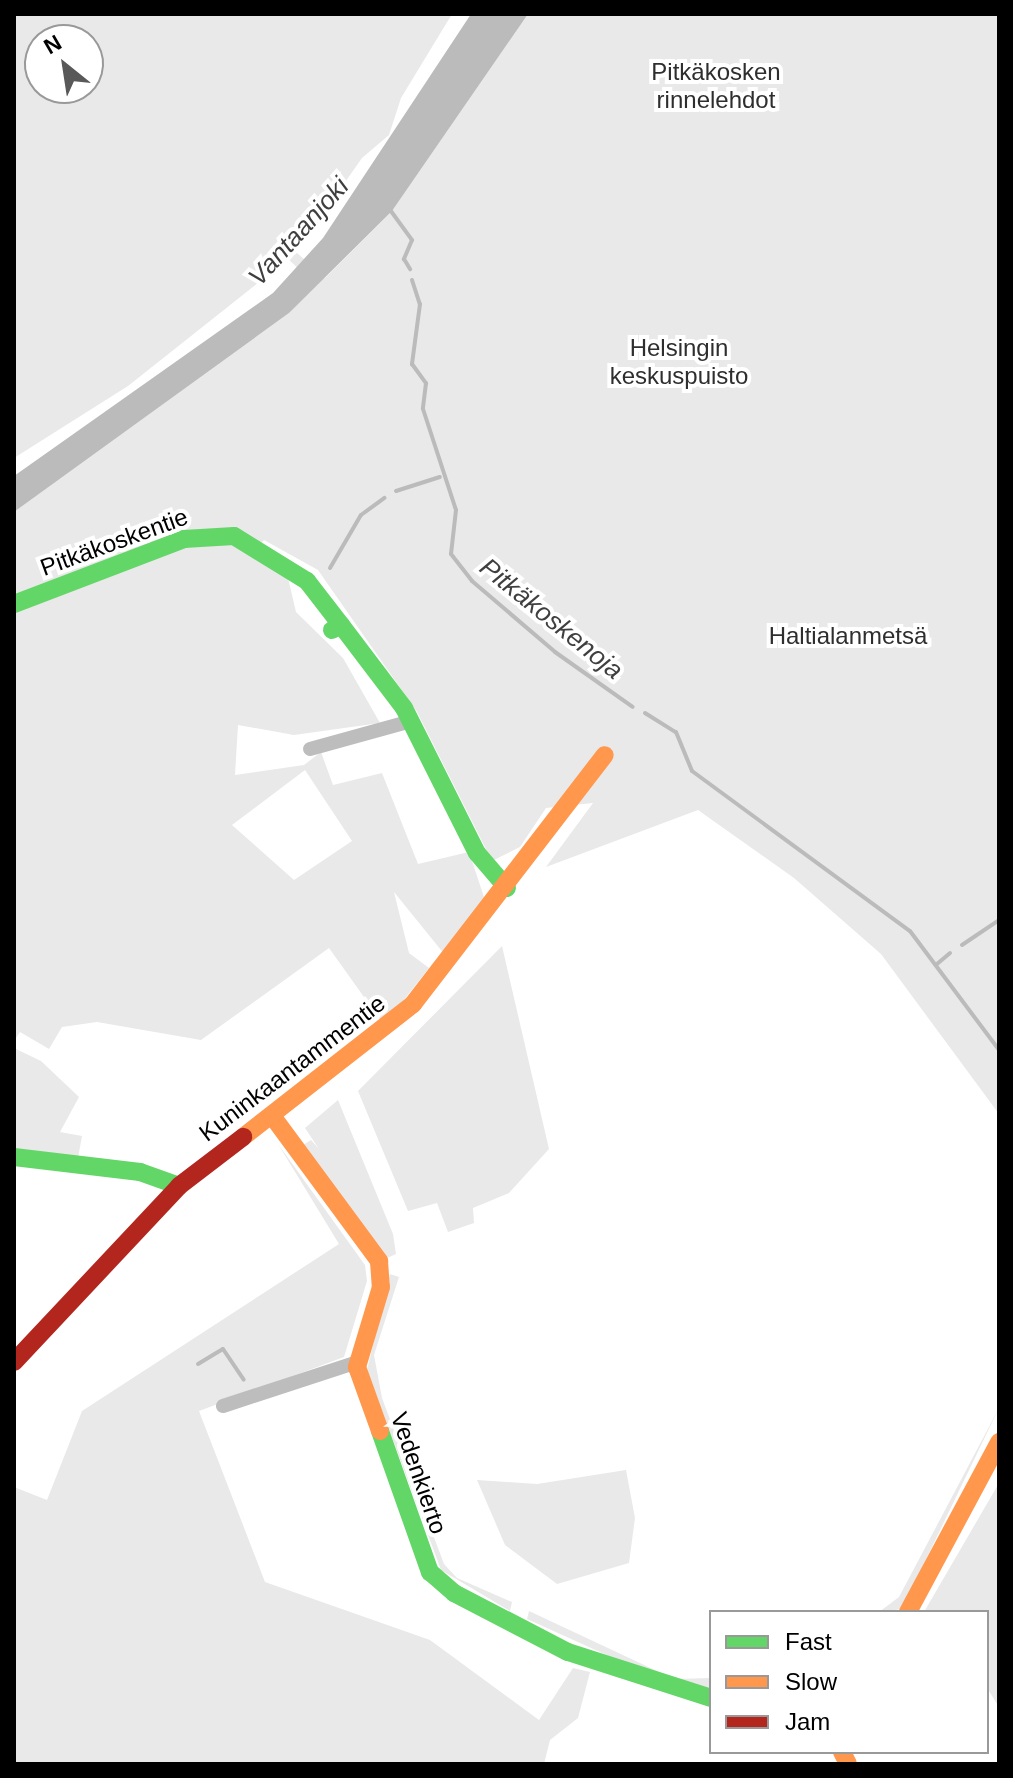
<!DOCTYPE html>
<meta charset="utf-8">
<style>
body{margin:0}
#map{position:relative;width:1013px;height:1778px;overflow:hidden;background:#fff;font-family:Helvetica,sans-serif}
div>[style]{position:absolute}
.green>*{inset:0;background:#e9e9e9}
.water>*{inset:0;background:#bbb}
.stream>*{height:4px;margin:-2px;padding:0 2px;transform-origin:2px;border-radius:2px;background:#bbb}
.street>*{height:14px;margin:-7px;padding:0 7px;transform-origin:7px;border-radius:7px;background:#bdbdbd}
.fast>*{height:18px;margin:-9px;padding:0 9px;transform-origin:9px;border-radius:9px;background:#63d668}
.slow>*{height:18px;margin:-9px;padding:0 9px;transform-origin:9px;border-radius:9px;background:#ff974d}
.jam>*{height:18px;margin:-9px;padding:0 9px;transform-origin:9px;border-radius:9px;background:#b3261e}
span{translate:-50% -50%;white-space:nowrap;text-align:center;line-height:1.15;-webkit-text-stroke:8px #fff;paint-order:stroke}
.park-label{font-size:24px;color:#2e2e2e}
.street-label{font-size:24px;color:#000}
.water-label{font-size:26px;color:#3f3f3f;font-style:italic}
.frame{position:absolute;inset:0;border:16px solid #000;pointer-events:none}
.legend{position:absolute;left:709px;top:1610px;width:280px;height:144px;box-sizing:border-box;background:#fff;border:2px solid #999;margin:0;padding:10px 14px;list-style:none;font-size:24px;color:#000}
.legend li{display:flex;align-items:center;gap:16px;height:40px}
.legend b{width:40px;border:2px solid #999}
.north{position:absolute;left:24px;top:24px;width:80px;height:80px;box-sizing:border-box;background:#fff;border:2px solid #999;border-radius:50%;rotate:330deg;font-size:22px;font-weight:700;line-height:32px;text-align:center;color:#000}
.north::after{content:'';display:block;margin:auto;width:28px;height:36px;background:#595959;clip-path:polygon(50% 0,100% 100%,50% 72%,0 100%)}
</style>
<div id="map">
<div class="green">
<i style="clip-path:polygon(evenodd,14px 14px,452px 14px,401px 98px,389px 135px,362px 158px,296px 252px,325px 278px,392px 211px,528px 14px,999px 14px,999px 1114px,881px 954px,794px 878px,698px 810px,546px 867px,593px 803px,546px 808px,520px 847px,492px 861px,417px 712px,318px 570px,264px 540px,251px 554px,288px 578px,296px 612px,343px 658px,380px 723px,294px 735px,238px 725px,235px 775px,304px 765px,321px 752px,333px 785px,382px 773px,418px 864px,469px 852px,485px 900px,445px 955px,394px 892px,409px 953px,429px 968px,384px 1025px,329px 948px,201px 1040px,97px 1022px,62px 1027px,49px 1049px,20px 1032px,14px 1041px,14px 512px,289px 313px,315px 284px,288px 259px,128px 386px,14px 458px,14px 14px,40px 40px,88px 40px,88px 88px,40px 88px,40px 40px,14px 14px,305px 770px,352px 841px,294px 880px,232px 825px,305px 770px)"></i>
<i style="clip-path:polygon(502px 946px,549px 1149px,509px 1193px,473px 1208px,474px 1223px,448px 1232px,437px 1203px,408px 1211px,358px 1091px)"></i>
<i style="clip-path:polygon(14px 1048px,41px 1061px,79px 1097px,60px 1132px,82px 1136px,78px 1158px,14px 1150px)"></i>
<i style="clip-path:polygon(338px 1100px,393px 1234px,396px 1254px,387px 1258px,303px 1145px,311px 1140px,319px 1149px,305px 1128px)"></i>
<i style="clip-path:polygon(278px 1144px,365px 1265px,367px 1281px,344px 1357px,199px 1411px,265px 1582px,430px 1640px,539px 1720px,573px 1668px,590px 1672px,578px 1718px,550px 1740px,544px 1764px,14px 1764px,14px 1487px,47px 1500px,82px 1411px,339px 1244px)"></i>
<i style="clip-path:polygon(390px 1274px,399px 1277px,374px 1355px,382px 1398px,444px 1564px,457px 1578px,512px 1602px,510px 1611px,441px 1570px,367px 1370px)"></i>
<i style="clip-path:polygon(999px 1408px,902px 1609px,879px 1612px,899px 1597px)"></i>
<i style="clip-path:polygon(626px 1470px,635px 1518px,629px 1563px,557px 1584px,505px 1545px,477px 1480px,537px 1484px)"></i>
<i style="clip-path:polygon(999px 1483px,999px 1707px,987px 1688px,987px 1612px,924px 1612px)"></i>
<i style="clip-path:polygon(529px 1611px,674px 1679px,711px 1678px,711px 1692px,666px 1681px,613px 1658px,527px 1619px)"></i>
</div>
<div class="water">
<i style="clip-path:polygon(471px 14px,528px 14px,392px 211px,289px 313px,14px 512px,14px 476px,273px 293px,323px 238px)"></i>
</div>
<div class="stream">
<i style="left:388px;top:207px;width:41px;rotate:54deg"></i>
<i style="left:412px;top:240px;width:21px;rotate:113deg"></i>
<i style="left:404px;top:259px;width:12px;rotate:59deg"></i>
<i style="left:412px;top:280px;width:25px;rotate:72deg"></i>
<i style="left:420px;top:304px;width:61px;rotate:97.6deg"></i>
<i style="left:412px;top:364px;width:24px;rotate:54deg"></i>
<i style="left:426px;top:383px;width:26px;rotate:97deg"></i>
<i style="left:423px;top:409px;width:106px;rotate:71.9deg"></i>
<i style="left:456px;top:510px;width:44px;rotate:96.5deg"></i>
<i style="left:451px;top:554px;width:34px;rotate:52deg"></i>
<i style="left:472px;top:581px;width:109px;rotate:40.5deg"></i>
<i style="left:555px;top:652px;width:95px;rotate:35.2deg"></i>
<i style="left:396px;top:491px;width:46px;rotate:-17.7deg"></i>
<i style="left:330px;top:568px;width:61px;rotate:-59.7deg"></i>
<i style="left:361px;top:515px;width:29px;rotate:-36deg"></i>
<i style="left:645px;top:713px;width:36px;rotate:32deg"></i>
<i style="left:676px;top:732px;width:42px;rotate:67.7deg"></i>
<i style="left:692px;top:771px;width:270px;rotate:36.3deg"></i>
<i style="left:910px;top:931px;width:149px;rotate:53.2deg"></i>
<i style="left:962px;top:945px;width:45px;rotate:-34deg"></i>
<i style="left:937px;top:964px;width:17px;rotate:-40deg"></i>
<i style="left:198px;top:1364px;width:29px;rotate:-31deg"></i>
<i style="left:223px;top:1349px;width:37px;rotate:56deg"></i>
</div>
<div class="street">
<i style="left:310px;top:749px;width:106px;rotate:-15.4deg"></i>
<i style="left:223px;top:1406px;width:142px;rotate:-18.1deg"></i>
</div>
<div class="fast">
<i style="left:14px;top:604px;width:182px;rotate:-20.9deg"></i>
<i style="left:184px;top:539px;width:50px;rotate:-3.4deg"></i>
<i style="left:234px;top:536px;width:86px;rotate:31.7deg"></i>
<i style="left:307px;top:581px;width:56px;rotate:52.3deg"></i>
<i style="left:332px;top:630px;width:10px;rotate:-29deg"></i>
<i style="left:341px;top:625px;width:104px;rotate:52.8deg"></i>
<i style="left:404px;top:708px;width:162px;rotate:63.3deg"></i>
<i style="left:477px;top:853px;width:46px;rotate:49.4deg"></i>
<i style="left:14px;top:1157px;width:127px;rotate:6.8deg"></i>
<i style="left:140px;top:1172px;width:41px;rotate:19.7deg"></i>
<i style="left:380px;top:1431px;width:150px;rotate:70.5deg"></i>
<i style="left:430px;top:1572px;width:32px;rotate:41deg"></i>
<i style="left:454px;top:1593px;width:128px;rotate:27.4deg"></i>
<i style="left:568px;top:1652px;width:150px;rotate:17.8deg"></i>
</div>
<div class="slow">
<i style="left:273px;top:1117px;width:179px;rotate:53.6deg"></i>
<i style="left:379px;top:1261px;width:26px;rotate:86deg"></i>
<i style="left:381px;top:1287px;width:84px;rotate:106.7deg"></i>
<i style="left:357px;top:1367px;width:68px;rotate:70.2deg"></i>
<i style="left:243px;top:1137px;width:216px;rotate:-38deg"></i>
<i style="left:413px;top:1004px;width:314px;rotate:-52.4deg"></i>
<i style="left:908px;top:1612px;width:193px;rotate:-61.8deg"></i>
<i style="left:842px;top:1752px;width:13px;rotate:63deg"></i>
</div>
<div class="jam">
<i style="left:14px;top:1362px;width:241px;rotate:-46.8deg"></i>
<i style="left:179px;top:1186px;width:81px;rotate:-37.4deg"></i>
</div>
<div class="park-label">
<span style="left:716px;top:86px">Pitkäkosken<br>rinnelehdot</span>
<span style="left:679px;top:362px">Helsingin<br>keskuspuisto</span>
<span style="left:848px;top:636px">Haltialanmetsä</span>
</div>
<div class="street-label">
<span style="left:114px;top:542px;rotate:-20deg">Pitkäkoskentie</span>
<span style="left:292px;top:1068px;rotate:-37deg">Kuninkaantammentie</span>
<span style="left:419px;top:1473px;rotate:71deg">Vedenkierto</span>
</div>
<div class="water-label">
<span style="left:299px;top:232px;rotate:-48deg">Vantaanjoki</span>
<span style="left:551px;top:619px;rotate:39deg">Pitkäkoskenoja</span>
</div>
<div class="frame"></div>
<ul class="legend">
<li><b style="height:10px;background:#63d668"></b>Fast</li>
<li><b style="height:10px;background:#ff974d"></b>Slow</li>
<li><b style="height:10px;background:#b3261e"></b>Jam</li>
</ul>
<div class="north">N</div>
</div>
